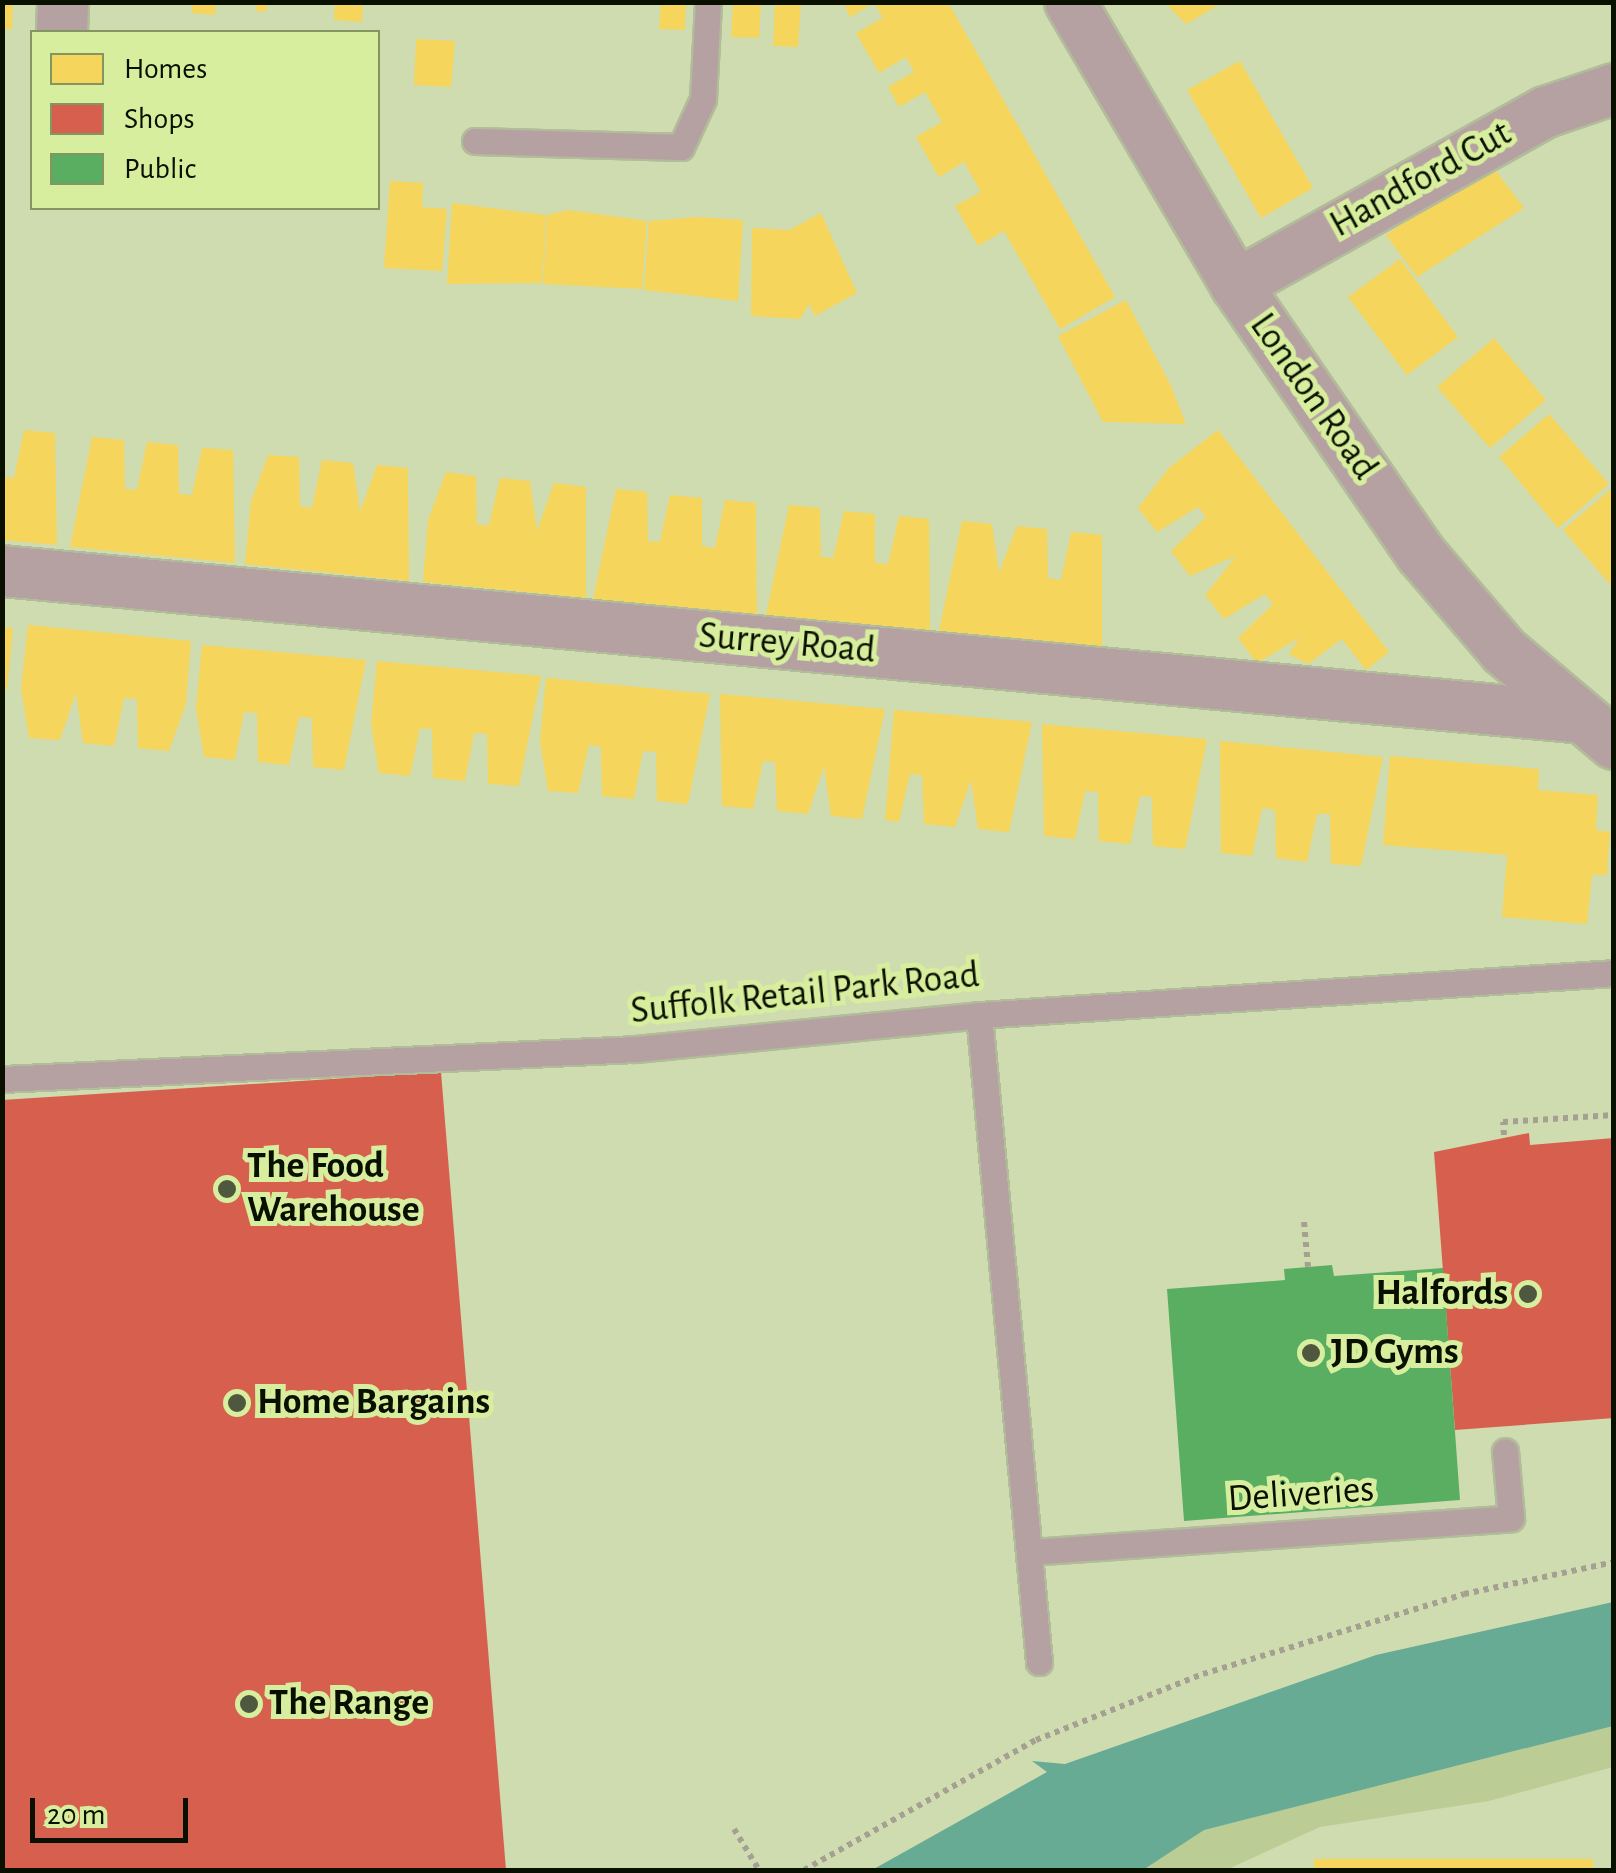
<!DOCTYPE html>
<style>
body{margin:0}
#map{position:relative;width:1616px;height:1873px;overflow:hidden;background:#cfdcb0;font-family:"Alegreya Sans",sans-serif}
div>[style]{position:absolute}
.green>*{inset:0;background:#bbcc94}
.water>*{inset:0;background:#67ab95}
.homes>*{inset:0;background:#f6d55c}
.shops>*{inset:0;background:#d6604d}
.public>*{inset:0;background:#5aae61}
.path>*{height:6px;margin-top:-3px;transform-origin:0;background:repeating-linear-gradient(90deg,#a5a091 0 5px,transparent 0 10px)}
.roads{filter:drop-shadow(2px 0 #b2bc9b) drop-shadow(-2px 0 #b2bc9b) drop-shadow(0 2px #b2bc9b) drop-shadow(0 -2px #b2bc9b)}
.lane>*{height:25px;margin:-12.5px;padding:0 12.5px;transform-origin:12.5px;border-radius:12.5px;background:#b5a1a1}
.street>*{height:50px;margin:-25px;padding:0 25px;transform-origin:25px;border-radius:25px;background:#b5a1a1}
.dots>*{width:28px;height:28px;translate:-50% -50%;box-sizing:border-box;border:5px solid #d7ee9e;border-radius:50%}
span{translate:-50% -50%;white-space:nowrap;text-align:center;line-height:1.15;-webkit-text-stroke:10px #d7ee9e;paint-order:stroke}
.street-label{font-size:38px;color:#0a1000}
.poi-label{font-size:38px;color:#0a1000;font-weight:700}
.left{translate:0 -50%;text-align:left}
.right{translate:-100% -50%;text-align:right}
.frame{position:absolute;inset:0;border:5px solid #0a1000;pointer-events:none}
.legend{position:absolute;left:30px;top:30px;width:350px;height:180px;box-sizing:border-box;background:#d7ee9e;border:2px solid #85955f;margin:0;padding:12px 18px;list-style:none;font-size:30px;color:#0a1000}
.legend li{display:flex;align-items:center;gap:20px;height:50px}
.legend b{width:50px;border:2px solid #85955f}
.scale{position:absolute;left:30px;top:1798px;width:158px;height:45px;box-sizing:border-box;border:5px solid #0a1000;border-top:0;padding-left:12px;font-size:30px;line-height:35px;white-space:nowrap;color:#0a1000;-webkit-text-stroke:8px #d7ee9e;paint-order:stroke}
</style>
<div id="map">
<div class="green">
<i style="clip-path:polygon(1613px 1726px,1613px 1767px,1489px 1801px,1320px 1827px,1226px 1870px,1143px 1870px,1203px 1830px)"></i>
</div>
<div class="water">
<i style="clip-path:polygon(1613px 1602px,1613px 1726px,1204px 1830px,1143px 1870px,872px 1870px,1047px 1772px,1032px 1761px,1065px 1764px,1376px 1655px)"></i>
</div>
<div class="homes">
<i style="clip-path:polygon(2px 2px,13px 2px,12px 29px,2px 29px)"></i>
<i style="clip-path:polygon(192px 2px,216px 2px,215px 15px,192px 13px)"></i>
<i style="clip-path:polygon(256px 2px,267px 2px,266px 12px,256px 11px)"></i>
<i style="clip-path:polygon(335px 2px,363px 2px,362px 22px,334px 20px)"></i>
<i style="clip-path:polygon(661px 2px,686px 2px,685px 30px,659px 29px)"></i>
<i style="clip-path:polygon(733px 2px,761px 2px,759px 38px,731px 37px)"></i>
<i style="clip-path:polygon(775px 2px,801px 2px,798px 47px,773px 46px)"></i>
<i style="clip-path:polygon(843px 2px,948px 2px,1115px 297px,1060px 329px,1004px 231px,978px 246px,955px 206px,981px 192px,964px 162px,939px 177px,916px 137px,942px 122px,925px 92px,899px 107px,888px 87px,914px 72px,906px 57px,879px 73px,856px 33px,883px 18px,874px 3px,850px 17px)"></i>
<i style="clip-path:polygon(1164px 2px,1224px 2px,1186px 24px)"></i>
<i style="clip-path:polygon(416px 39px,455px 41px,451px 87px,414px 85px)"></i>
<i style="clip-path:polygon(1240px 61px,1313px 188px,1261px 218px,1187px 90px)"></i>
<i style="clip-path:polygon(1490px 163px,1524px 208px,1417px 277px,1386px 235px)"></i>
<i style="clip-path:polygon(390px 181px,423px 183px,422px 207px,447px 209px,442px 271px,384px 268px)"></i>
<i style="clip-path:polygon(452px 203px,546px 215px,542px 283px,447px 284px)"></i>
<i style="clip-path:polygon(568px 210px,647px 221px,642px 289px,543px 284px,547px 215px)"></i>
<i style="clip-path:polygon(821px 213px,857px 293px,815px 316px,809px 304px,800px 319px,751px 316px,752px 228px,789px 230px)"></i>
<i style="clip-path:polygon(696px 217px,743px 220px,738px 301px,644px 290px,649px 221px)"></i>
<i style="clip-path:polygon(1400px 259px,1458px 337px,1407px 375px,1348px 297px)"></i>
<i style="clip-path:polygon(1126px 300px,1171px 386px,1186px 424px,1103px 422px,1058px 336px)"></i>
<i style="clip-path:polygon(1494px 338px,1546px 400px,1490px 448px,1437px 387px)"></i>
<i style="clip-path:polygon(1549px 414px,1609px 484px,1558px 528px,1499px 457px)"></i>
<i style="clip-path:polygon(24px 430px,55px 433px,57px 545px,2px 540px,2px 477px,14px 478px)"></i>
<i style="clip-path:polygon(1218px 430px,1389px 652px,1366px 670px,1342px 639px,1308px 664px,1289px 654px,1299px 638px,1257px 663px,1238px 638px,1273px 604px,1265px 594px,1224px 619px,1205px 595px,1236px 556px,1190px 576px,1171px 551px,1206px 517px,1198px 507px,1157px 532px,1138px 508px,1169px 468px)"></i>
<i style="clip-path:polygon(92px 437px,124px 440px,125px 489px,137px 490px,147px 442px,178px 445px,179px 494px,192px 495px,202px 448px,233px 450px,235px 563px,70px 547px)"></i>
<i style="clip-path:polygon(268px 455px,299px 457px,300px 506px,312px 508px,322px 460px,353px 463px,360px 512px,377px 465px,408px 468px,409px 581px,245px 564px,251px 502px)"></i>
<i style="clip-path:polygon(446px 472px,476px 476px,477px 525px,489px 525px,500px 478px,530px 481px,537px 531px,554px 483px,586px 487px,586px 598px,423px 582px,428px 520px)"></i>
<i style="clip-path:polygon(1612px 488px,1614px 491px,1614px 589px,1563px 530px)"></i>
<i style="clip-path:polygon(616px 489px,647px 492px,648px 541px,660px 542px,670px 495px,702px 498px,702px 546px,715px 548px,725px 500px,756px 503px,757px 615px,593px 599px)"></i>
<i style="clip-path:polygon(789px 505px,820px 508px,821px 557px,833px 558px,844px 511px,875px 514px,875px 563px,888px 564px,899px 516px,929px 519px,930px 631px,766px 615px)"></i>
<i style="clip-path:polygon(962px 521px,992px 524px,999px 573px,1017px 526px,1047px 529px,1048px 578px,1061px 580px,1071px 532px,1102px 535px,1102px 647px,939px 631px)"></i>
<i style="clip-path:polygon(28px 625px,191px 641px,186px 704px,169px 751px,138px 748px,137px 699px,124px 698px,114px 746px,83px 743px,76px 693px,60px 740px,29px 738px,21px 688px)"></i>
<i style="clip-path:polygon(2px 627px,13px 628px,7px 690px,2px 690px)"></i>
<i style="clip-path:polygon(202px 645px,366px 660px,344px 770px,313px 767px,312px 718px,299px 717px,289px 765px,258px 762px,257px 713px,244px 712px,235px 760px,204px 757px,196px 708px)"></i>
<i style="clip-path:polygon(377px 661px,541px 676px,519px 786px,488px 784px,487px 734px,474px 733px,465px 781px,433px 778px,432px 729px,420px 728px,410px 776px,379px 773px,371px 724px)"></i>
<i style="clip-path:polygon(546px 678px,710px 694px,688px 804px,657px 801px,656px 752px,643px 751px,634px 799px,602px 796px,601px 747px,589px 745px,578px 793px,548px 791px,540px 741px)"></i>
<i style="clip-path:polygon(720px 694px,885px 709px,862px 819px,831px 816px,824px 766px,808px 814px,777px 811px,775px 762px,763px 761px,753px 809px,722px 806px)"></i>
<i style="clip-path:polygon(894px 710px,1032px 722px,1009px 832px,978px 829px,971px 780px,955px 827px,924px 824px,922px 775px,910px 774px,899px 822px,885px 820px)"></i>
<i style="clip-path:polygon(1042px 724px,1207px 739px,1185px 849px,1153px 846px,1152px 797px,1140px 796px,1130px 844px,1099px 841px,1098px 792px,1085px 791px,1075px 839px,1044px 836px)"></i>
<i style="clip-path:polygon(1220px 741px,1383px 757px,1361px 866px,1331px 864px,1330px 814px,1317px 814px,1307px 862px,1276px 858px,1275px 810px,1262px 808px,1252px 856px,1221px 853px)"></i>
<i style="clip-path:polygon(1390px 756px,1539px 769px,1538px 790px,1598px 795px,1596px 830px,1610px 832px,1607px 875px,1592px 875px,1587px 924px,1502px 917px,1507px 855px,1383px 845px)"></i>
<i style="clip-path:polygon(1314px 1859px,1593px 1859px,1593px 1870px,1314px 1870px)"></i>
</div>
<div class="shops">
<i style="clip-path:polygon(441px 1072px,506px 1870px,2px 1870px,2px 1100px)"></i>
<i style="clip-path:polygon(1529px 1133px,1530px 1145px,1614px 1138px,1614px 1418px,1455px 1430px,1434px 1152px)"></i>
</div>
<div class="public">
<i style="clip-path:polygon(1332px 1265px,1334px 1276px,1443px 1268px,1460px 1500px,1184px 1521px,1167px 1289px,1285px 1280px,1284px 1269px)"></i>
</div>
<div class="path">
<i style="left:1504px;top:1135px;width:13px;rotate:-94deg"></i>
<i style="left:1503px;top:1122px;width:111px;rotate:-3.6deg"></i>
<i style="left:1304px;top:1222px;width:45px;rotate:84.9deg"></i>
<i style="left:734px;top:1829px;width:48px;rotate:58.6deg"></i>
<i style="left:804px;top:1870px;width:266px;rotate:-29.3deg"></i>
<i style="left:1036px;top:1740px;width:180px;rotate:-21.6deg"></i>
<i style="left:1203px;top:1674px;width:273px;rotate:-17deg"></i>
<i style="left:1464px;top:1594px;width:153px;rotate:-12deg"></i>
</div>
<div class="roads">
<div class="lane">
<i style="left:475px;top:141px;width:206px;rotate:1.7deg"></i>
<i style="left:681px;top:147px;width:53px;rotate:-65.4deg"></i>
<i style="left:703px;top:99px;width:97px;rotate:-87deg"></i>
<i style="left:979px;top:1015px;width:650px;rotate:84.7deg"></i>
<i style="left:2px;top:1079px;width:634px;rotate:-2.71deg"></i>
<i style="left:635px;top:1049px;width:346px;rotate:-5.6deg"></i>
<i style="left:979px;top:1015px;width:636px;rotate:-3.78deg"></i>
<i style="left:1030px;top:1552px;width:482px;rotate:-4deg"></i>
<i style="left:1511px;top:1518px;width:67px;rotate:-95.1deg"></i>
</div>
<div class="street">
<i style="left:1070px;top:2px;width:328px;rotate:59.6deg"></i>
<i style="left:1236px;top:285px;width:326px;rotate:55.5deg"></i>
<i style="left:1421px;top:554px;width:128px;rotate:49.4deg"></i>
<i style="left:1504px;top:651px;width:144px;rotate:40.2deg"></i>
<i style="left:62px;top:32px;width:30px;rotate:-88deg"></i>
<i style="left:1236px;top:285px;width:355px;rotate:-29.2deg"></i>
<i style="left:1546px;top:112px;width:72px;rotate:-18.7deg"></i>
<i style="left:2px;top:571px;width:1577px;rotate:5.31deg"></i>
</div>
</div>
<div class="dots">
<i style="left:227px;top:1189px;background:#4f573e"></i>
<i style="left:1528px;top:1294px;background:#4f573e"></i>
<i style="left:1311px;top:1353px;background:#4f573e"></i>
<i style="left:237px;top:1403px;background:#4f573e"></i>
<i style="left:249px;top:1704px;background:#4f573e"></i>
</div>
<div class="street-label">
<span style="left:1421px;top:180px;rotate:-29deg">Handford Cut</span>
<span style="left:1313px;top:397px;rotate:55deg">London Road</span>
<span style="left:787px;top:644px;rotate:5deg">Surrey Road</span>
<span style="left:805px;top:994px;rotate:-6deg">Suffolk Retail Park Road</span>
<span style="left:1301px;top:1495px;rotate:-4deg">Deliveries</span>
</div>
<div class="poi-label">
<span class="left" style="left:247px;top:1189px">The Food<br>Warehouse</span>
<span class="right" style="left:1508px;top:1294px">Halfords</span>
<span class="left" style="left:1331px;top:1353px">JD Gyms</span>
<span class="left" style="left:257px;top:1403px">Home Bargains</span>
<span class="left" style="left:269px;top:1704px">The Range</span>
</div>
<div class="frame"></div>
<ul class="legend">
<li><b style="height:28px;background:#f6d55c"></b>Homes</li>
<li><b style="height:28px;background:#d6604d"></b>Shops</li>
<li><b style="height:28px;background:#5aae61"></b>Public</li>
</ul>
<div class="scale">20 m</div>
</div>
